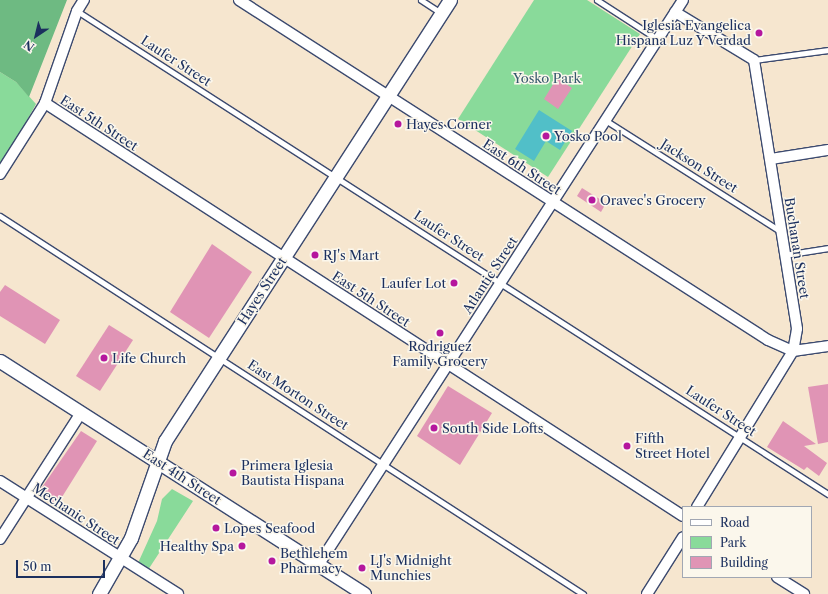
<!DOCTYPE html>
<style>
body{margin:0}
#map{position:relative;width:828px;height:594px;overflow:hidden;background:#f6e6cf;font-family:"Libre Caslon Text",serif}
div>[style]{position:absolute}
.green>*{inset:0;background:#89da9a}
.forest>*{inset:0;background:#6eba82}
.water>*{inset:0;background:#51bfc8}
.building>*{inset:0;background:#e094b5}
.roads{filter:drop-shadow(1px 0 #3c4a6f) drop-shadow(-1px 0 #3c4a6f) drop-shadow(0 1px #3c4a6f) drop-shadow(0 -1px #3c4a6f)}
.lane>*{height:5px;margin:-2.5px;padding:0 2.5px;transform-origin:2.5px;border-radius:2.5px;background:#fff}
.street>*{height:10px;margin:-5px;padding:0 5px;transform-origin:5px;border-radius:5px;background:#fff}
.secondary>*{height:13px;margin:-6.5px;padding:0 6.5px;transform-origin:6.5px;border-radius:6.5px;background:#fff}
.dots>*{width:11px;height:11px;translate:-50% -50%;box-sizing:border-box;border:2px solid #fbf7ec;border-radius:50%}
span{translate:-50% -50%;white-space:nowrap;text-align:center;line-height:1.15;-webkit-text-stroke:3px #fbf7ec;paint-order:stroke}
.poi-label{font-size:13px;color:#1b2f5e}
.right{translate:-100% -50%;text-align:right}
.left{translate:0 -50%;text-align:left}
.street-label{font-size:13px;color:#1b2f5e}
.park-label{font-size:13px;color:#365a6d}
.legend{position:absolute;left:682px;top:506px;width:130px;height:72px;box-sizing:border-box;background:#fbf7ec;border:1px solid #a1a7b3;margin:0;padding:5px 7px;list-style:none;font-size:12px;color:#1b2f5e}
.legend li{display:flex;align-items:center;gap:8px;height:20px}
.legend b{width:20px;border:1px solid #a1a7b3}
.north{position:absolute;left:16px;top:16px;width:40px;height:40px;-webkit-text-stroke:3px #fbf7ec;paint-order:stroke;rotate:215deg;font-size:11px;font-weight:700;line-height:16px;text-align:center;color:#1b2f5e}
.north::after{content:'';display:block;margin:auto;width:14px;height:18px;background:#1b2f5e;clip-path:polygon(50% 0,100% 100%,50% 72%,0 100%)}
.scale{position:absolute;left:16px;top:560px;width:89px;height:18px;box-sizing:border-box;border:2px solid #1b2f5e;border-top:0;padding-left:5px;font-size:12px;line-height:14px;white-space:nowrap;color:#1b2f5e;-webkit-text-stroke:3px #fbf7ec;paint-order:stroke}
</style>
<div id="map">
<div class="green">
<i style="clip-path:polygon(534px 0,587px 0,640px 34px,548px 177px,458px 119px)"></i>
<i style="clip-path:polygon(0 72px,16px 82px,36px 104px,0 169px)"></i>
<i style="clip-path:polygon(172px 489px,193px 501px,148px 570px,138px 563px,157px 521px,162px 499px)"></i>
</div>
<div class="forest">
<i style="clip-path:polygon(0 0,67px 0,29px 97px,16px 82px,0 72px)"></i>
</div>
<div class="water">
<i style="clip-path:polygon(539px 110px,572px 131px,560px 150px,546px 141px,534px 161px,515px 149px)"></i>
</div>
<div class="building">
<i style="clip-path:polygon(557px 78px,572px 88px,558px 109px,544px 99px)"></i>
<i style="clip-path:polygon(582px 188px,606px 203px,601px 212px,577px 196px)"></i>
<i style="clip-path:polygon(212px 244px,252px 272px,209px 338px,170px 312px)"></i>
<i style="clip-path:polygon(5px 285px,60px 320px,45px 344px,0 316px,0 292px)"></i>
<i style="clip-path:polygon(109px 325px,133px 340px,100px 391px,76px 376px)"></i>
<i style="clip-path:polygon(828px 384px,828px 442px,818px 444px,808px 387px)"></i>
<i style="clip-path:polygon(448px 386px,492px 413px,460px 465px,417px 436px)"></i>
<i style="clip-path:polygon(783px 421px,816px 444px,804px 446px,827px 463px,819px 476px,807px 467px,804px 470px,767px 447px)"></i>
<i style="clip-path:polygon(81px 431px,97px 441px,57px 505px,38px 493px)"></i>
</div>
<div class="roads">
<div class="lane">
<i style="left:421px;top:0;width:24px;rotate:33deg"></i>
<i style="left:597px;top:0;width:72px;rotate:33deg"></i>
<i style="left:77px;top:11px;width:893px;rotate:32.75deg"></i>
<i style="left:754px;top:60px;width:75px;rotate:-7.7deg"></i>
<i style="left:605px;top:120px;width:207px;rotate:32.4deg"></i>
<i style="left:0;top:216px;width:695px;rotate:32.96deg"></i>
<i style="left:784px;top:255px;width:45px;rotate:-9deg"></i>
</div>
<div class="street">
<i style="left:239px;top:0;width:629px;rotate:32.73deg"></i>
<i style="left:768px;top:340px;width:27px;rotate:24deg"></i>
<i style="left:793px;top:351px;width:35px;rotate:-8deg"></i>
<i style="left:675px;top:12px;width:92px;rotate:31.3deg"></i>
<i style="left:754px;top:60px;width:272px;rotate:80.9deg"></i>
<i style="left:797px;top:329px;width:22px;rotate:100deg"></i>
<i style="left:793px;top:351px;width:183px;rotate:121.6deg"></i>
<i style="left:45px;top:103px;width:760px;rotate:32.92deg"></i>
<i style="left:771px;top:159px;width:58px;rotate:-9deg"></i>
<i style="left:0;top:174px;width:84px;rotate:-57.6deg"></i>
<i style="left:45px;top:103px;width:97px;rotate:-70.8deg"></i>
<i style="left:77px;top:11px;width:13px;rotate:-58deg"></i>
<i style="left:0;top:481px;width:211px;rotate:32.4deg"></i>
<i style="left:0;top:539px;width:150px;rotate:-57.3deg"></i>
<i style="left:319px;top:564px;width:671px;rotate:-57.16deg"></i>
<i style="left:777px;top:577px;width:32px;rotate:32deg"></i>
<i style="left:647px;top:594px;width:67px;rotate:-57.7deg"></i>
</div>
<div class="secondary">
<i style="left:0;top:361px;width:432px;rotate:32.6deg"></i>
<i style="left:99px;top:594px;width:64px;rotate:-60.3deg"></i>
<i style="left:131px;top:538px;width:103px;rotate:-70.7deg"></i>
<i style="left:165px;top:441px;width:525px;rotate:-57.13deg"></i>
</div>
</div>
<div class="dots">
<i style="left:759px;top:33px;background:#b5179e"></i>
<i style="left:398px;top:124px;background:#b5179e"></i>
<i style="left:546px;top:136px;background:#b5179e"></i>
<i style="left:592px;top:200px;background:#b5179e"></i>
<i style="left:315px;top:255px;background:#b5179e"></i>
<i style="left:454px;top:283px;background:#b5179e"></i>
<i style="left:440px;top:333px;background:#b5179e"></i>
<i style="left:104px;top:358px;background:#b5179e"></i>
<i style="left:434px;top:428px;background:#b5179e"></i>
<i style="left:627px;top:446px;background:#b5179e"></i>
<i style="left:233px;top:473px;background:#b5179e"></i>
<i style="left:216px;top:528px;background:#b5179e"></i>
<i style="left:242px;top:546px;background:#b5179e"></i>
<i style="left:272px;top:561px;background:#b5179e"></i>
<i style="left:362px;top:568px;background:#b5179e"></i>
</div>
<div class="poi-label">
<span class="right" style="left:751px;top:33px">Iglesia Evangelica<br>Hispana Luz Y Verdad</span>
<span class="left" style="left:406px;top:124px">Hayes Corner</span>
<span class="left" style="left:554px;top:136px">Yosko Pool</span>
<span class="left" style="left:600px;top:200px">Oravec's Grocery</span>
<span class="left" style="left:323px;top:255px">RJ's Mart</span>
<span class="right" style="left:446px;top:283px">Laufer Lot</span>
<span style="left:440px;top:354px">Rodriguez<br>Family Grocery</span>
<span class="left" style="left:112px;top:358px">Life Church</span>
<span class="left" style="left:442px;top:428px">South Side Lofts</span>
<span class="left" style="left:635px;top:446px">Fifth<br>Street Hotel</span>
<span class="left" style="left:241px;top:473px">Primera Iglesia<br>Bautista Hispana</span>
<span class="left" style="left:224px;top:528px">Lopes Seafood</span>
<span class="right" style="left:234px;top:546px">Healthy Spa</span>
<span class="left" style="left:280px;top:561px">Bethlehem<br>Pharmacy</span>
<span class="left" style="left:370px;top:568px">LJ's Midnight<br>Munchies</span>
</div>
<div class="street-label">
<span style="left:176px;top:61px;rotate:33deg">Laufer Street</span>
<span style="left:99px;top:123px;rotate:33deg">East 5th Street</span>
<span style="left:699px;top:166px;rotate:32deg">Jackson Street</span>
<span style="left:522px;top:167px;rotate:33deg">East 6th Street</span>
<span style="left:449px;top:236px;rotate:33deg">Laufer Street</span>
<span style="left:797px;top:248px;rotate:81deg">Buchanan Street</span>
<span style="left:490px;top:275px;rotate:-57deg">Atlantic Street</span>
<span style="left:262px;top:291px;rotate:-57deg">Hayes Street</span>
<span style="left:371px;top:299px;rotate:33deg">East 5th Street</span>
<span style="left:298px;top:395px;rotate:33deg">East Morton Street</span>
<span style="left:721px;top:411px;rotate:33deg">Laufer Street</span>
<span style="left:182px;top:477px;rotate:33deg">East 4th Street</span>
<span style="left:76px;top:514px;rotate:33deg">Mechanic Street</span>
</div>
<div class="park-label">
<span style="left:547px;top:78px">Yosko Park</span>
</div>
<ul class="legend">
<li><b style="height:5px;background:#fff"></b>Road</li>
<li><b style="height:11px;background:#89da9a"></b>Park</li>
<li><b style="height:11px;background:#e094b5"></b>Building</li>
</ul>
<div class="north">N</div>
<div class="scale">50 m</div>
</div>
